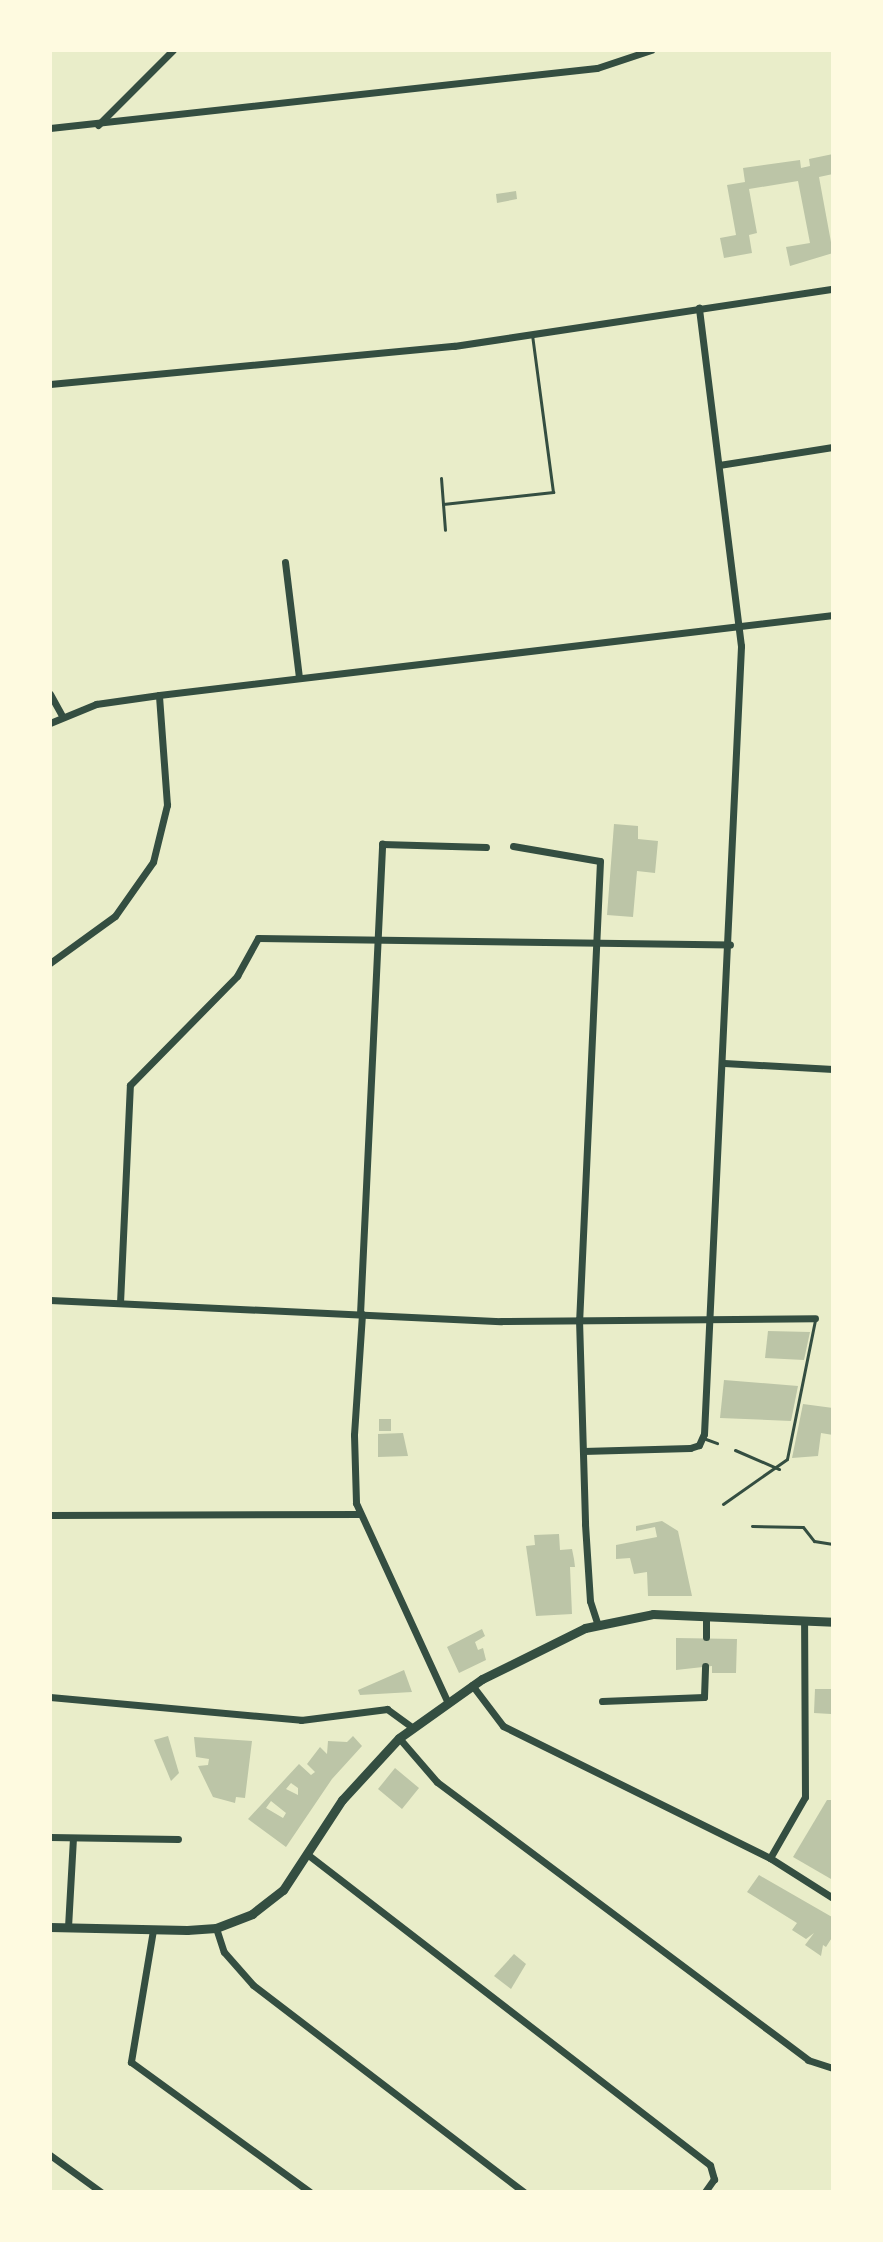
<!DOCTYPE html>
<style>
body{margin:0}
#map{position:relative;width:883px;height:2242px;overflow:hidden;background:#e9edc9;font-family:"Alegreya Sans",sans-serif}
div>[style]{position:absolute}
.building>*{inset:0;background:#bcc5a7}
.service>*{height:3px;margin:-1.5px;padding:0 1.5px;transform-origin:1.5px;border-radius:1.5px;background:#344e41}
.minor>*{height:7px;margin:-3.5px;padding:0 3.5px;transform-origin:3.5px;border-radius:3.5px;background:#344e41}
.secondary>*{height:9px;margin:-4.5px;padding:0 4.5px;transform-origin:4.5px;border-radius:4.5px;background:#344e41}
span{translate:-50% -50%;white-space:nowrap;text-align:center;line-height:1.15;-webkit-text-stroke:6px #fefae0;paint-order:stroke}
.frame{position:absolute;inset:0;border:52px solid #fefae0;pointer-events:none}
</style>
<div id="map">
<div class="building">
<i style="clip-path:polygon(833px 154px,833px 174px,819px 177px,833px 253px,790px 266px,786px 247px,810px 243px,798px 181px,749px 189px,757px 233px,749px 235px,752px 253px,724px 258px,720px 238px,736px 235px,727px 185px,745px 182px,743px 168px,800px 160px,801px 168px,810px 166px,809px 159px)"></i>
<i style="clip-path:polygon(516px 191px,517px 199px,497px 203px,496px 194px)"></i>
<i style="clip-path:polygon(614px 824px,638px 826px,638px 839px,658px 841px,655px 873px,637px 871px,633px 917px,607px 915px)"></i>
<i style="clip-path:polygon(768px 1331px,810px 1332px,804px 1360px,765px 1358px)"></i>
<i style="clip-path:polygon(724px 1380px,798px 1386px,791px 1421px,720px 1418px)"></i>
<i style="clip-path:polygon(803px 1404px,833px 1408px,833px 1435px,821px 1433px,818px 1456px,792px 1458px)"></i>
<i style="clip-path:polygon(379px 1419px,391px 1419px,391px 1431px,379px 1431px)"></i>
<i style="clip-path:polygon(403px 1433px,408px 1456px,378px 1457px,378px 1434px)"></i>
<i style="clip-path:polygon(662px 1521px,678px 1531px,692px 1596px,648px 1596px,647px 1572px,634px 1574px,630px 1558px,616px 1559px,616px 1545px,657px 1537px,655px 1527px,636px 1531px,636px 1526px)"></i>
<i style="clip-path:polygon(559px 1534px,560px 1550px,572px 1549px,574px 1559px,575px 1567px,570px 1567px,572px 1614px,536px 1616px,526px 1546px,535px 1545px,534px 1535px)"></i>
<i style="clip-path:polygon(482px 1629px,485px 1636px,475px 1642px,478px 1650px,483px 1648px,486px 1660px,459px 1673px,447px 1647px)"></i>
<i style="clip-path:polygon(676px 1638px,737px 1639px,736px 1673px,712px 1673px,712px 1666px,676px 1670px)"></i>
<i style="clip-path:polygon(404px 1670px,412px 1692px,360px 1695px,358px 1690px)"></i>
<i style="clip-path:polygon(815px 1689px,833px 1689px,831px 1714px,814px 1713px)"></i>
<i style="clip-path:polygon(168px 1736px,179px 1773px,171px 1781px,154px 1740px)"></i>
<i style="clip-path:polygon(evenodd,353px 1736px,362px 1746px,332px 1779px,286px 1847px,248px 1819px,299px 1764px,311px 1775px,315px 1772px,307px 1764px,320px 1747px,327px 1754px,328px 1741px,347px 1742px,353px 1736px,291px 1783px,298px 1788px,298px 1795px,286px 1789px,291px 1783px,353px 1736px,271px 1801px,286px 1813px,283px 1818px,266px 1808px,271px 1801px)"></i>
<i style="clip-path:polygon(194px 1737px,252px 1741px,245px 1798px,236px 1797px,235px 1803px,213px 1797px,198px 1766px,208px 1765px,209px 1759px,196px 1757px)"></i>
<i style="clip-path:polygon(395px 1768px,419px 1788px,402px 1809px,378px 1789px)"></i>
<i style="clip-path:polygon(827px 1800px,833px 1800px,831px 1879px,793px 1857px)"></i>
<i style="clip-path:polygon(759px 1875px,832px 1917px,833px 1936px,826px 1947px,823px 1945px,821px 1956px,805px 1945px,814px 1933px,806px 1939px,792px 1930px,797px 1923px,747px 1892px)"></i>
<i style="clip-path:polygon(514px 1954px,526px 1964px,511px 1989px,494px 1976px)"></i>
</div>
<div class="service">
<i style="left:441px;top:478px;width:52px;rotate:85.6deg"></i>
<i style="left:443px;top:504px;width:111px;rotate:-6.2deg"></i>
<i style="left:553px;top:492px;width:159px;rotate:-97.6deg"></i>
<i style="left:703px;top:1438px;width:15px;rotate:20deg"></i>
<i style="left:735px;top:1450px;width:48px;rotate:23.4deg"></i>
<i style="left:723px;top:1504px;width:78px;rotate:-35.1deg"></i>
<i style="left:787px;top:1459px;width:142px;rotate:-78.6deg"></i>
<i style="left:752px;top:1526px;width:51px;rotate:1.1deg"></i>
<i style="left:803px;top:1527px;width:18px;rotate:52deg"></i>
<i style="left:814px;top:1541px;width:19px;rotate:9deg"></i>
</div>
<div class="minor">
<i style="left:98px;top:125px;width:106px;rotate:-45deg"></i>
<i style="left:50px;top:128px;width:550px;rotate:-6.26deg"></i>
<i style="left:597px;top:68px;width:57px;rotate:-18.4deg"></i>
<i style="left:50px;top:384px;width:406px;rotate:-5.4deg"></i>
<i style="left:454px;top:346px;width:383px;rotate:-8.6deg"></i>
<i style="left:719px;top:465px;width:115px;rotate:-9deg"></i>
<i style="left:285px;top:562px;width:116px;rotate:83.1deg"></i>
<i style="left:50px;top:694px;width:25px;rotate:61deg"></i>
<i style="left:50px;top:723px;width:50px;rotate:-22.4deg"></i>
<i style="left:96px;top:704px;width:64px;rotate:-8.1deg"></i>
<i style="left:159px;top:695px;width:679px;rotate:-6.77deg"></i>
<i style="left:513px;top:846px;width:88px;rotate:9.8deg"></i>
<i style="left:600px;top:861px;width:458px;rotate:92.6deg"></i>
<i style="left:579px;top:1319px;width:205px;rotate:88.3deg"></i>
<i style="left:585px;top:1524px;width:77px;rotate:86.3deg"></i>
<i style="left:590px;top:1601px;width:23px;rotate:72deg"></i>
<i style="left:50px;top:963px;width:80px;rotate:-35.9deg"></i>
<i style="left:115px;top:916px;width:66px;rotate:-54.9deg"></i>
<i style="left:153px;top:862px;width:59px;rotate:-76.2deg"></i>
<i style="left:167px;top:805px;width:110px;rotate:-94.2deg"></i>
<i style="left:724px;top:1063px;width:109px;rotate:3.2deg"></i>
<i style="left:50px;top:1300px;width:451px;rotate:2.7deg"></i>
<i style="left:501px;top:1321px;width:314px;rotate:-0.5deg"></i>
<i style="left:120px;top:1303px;width:218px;rotate:-87.4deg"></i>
<i style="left:130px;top:1085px;width:153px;rotate:-45.5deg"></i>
<i style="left:237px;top:976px;width:43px;rotate:-61.1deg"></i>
<i style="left:258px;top:938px;width:472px;rotate:0.8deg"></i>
<i style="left:360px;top:1314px;width:471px;rotate:-87.3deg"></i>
<i style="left:382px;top:844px;width:104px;rotate:1.7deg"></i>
<i style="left:362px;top:1314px;width:121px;rotate:93.8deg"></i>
<i style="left:354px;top:1435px;width:68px;rotate:88.3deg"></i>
<i style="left:356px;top:1503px;width:218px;rotate:65.3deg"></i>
<i style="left:583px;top:1451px;width:107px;rotate:-1.6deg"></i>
<i style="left:690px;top:1448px;width:9px;rotate:-18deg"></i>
<i style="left:699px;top:1445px;width:12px;rotate:-66deg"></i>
<i style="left:704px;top:1434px;width:789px;rotate:-87.31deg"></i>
<i style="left:741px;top:646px;width:341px;rotate:-97.1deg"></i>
<i style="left:50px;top:1515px;width:310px;rotate:-0.2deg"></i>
<i style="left:706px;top:1637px;width:20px;rotate:-90deg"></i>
<i style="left:472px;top:1685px;width:51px;rotate:52.9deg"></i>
<i style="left:503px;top:1726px;width:298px;rotate:26.3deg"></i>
<i style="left:770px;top:1858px;width:75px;rotate:32.4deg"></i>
<i style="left:50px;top:1697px;width:252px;rotate:5.2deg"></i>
<i style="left:301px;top:1720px;width:87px;rotate:-7.3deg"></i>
<i style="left:387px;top:1709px;width:31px;rotate:36deg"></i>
<i style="left:602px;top:1701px;width:102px;rotate:-2.2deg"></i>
<i style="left:704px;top:1697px;width:31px;rotate:-88deg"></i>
<i style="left:399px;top:1738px;width:58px;rotate:49.2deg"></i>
<i style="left:437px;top:1782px;width:464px;rotate:36.8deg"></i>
<i style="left:808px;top:2060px;width:26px;rotate:18deg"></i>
<i style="left:50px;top:1837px;width:128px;rotate:0.9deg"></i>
<i style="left:307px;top:1854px;width:509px;rotate:37.66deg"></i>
<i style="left:710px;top:2165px;width:15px;rotate:74deg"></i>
<i style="left:714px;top:2179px;width:16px;rotate:125deg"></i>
<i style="left:770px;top:1858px;width:70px;rotate:-60.2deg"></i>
<i style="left:805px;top:1797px;width:176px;rotate:-90.3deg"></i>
<i style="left:68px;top:1927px;width:89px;rotate:-86.8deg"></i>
<i style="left:216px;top:1928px;width:25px;rotate:72deg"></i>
<i style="left:224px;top:1952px;width:44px;rotate:48.7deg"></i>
<i style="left:253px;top:1985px;width:341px;rotate:37.4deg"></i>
<i style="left:153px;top:1930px;width:134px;rotate:99.5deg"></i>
<i style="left:131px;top:2062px;width:221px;rotate:36deg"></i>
<i style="left:50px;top:2155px;width:63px;rotate:36deg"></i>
</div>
<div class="secondary">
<i style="left:50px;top:1927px;width:137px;rotate:1.3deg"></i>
<i style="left:187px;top:1930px;width:29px;rotate:-4deg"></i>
<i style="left:216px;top:1928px;width:39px;rotate:-21deg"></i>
<i style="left:252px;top:1914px;width:39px;rotate:-38deg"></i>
<i style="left:283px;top:1890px;width:108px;rotate:-56.8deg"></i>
<i style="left:342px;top:1800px;width:84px;rotate:-47.4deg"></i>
<i style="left:399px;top:1738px;width:102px;rotate:-35.4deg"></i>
<i style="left:482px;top:1679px;width:115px;rotate:-26.3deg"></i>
<i style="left:585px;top:1628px;width:69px;rotate:-11.6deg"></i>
<i style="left:653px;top:1614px;width:180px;rotate:2.5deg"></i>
</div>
<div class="frame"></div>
</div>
